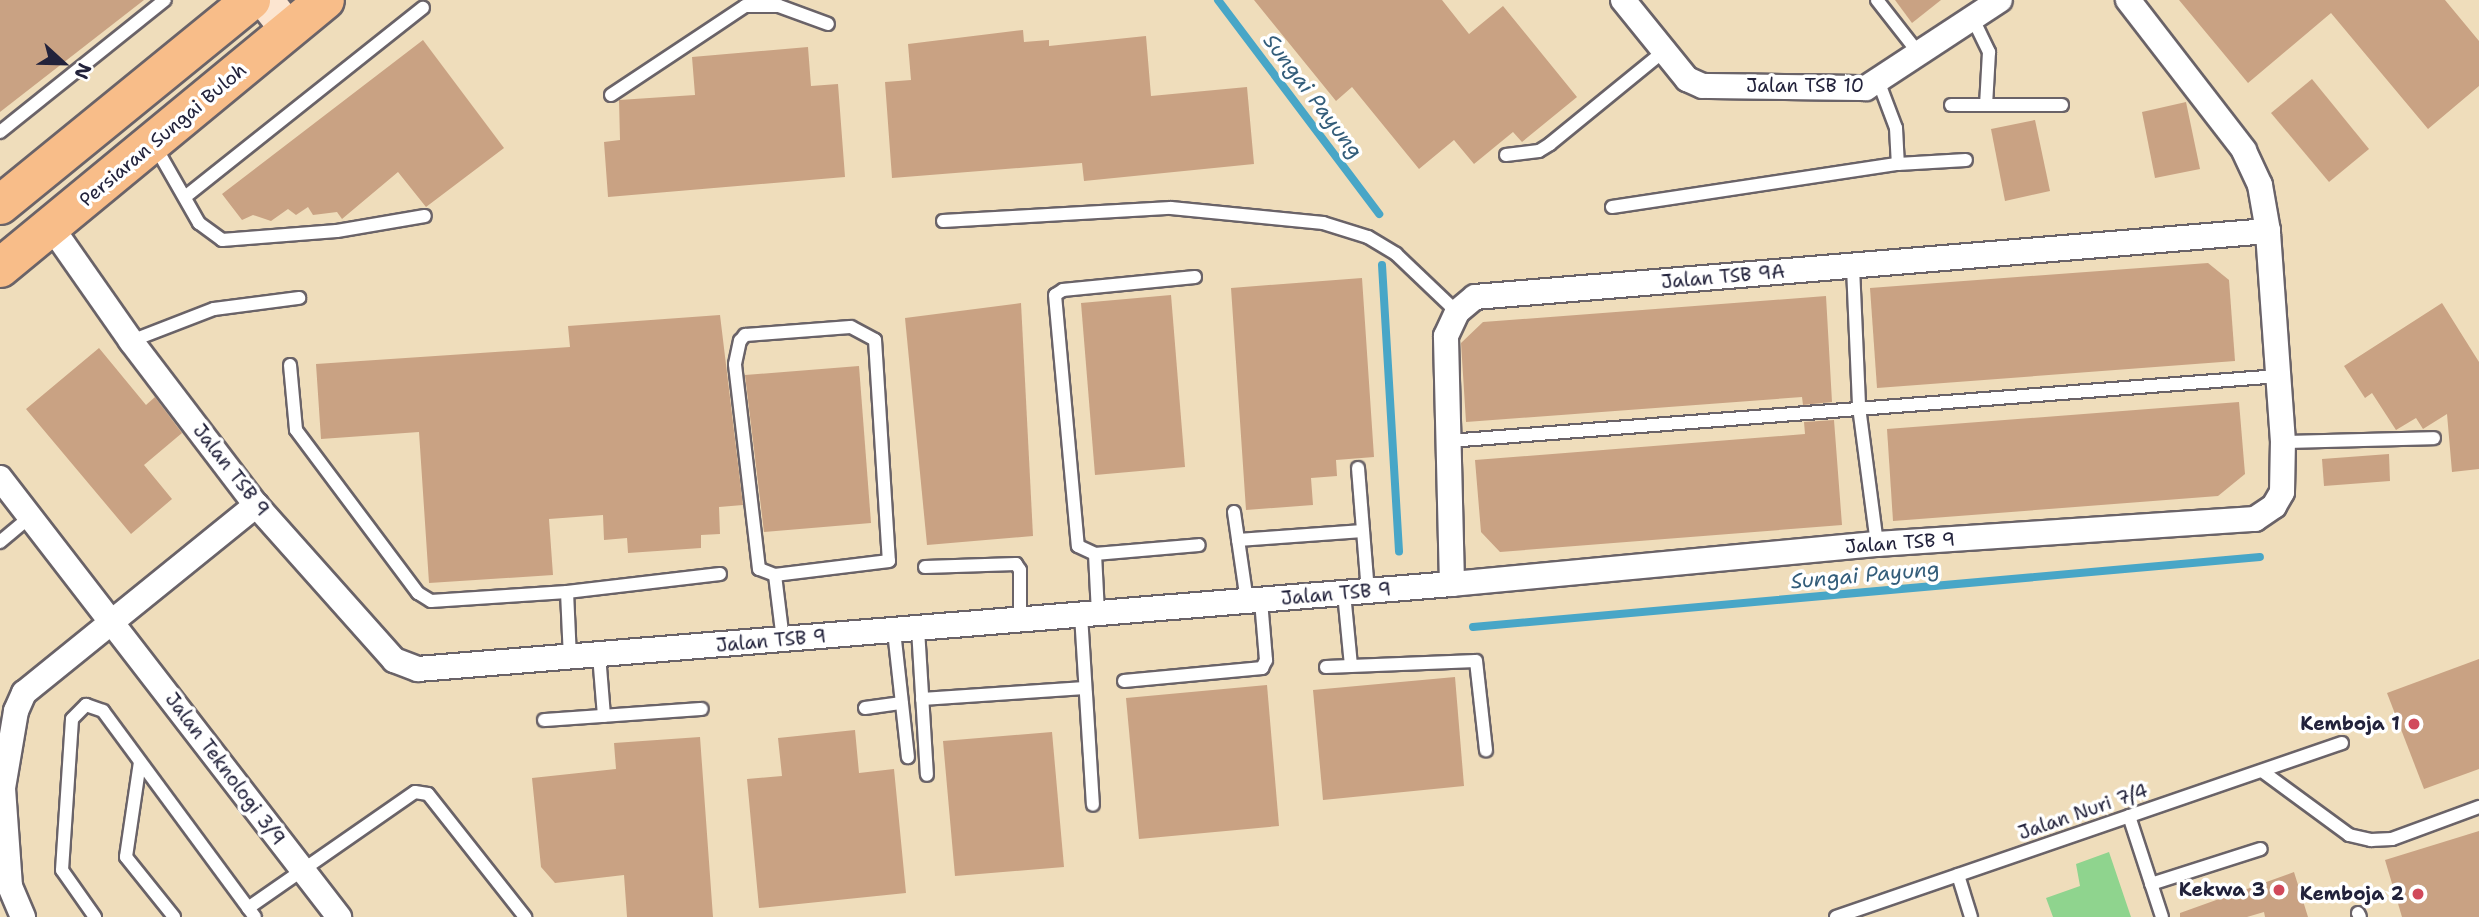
<!DOCTYPE html>
<style>
body{margin:0}
#map{position:relative;width:2479px;height:917px;overflow:hidden;background:#efddbb;font-family:"Shantell Sans",sans-serif}
div>[style]{position:absolute}
.green>*{inset:0;background:#8fd48e}
.stream>*{height:8px;margin:-4px;padding:0 4px;transform-origin:4px;border-radius:4px;background:#48a6c7}
.building>*{inset:0;background:#c9a283}
.roads{filter:drop-shadow(2px 0 #6a6368) drop-shadow(-2px 0 #6a6368) drop-shadow(0 2px #6a6368) drop-shadow(0 -2px #6a6368)}
.lane>*{height:12px;margin:-6px;padding:0 6px;transform-origin:6px;border-radius:6px;background:#fff}
.street>*{height:24px;margin:-12px;padding:0 12px;transform-origin:12px;border-radius:12px;background:#fff}
.secondary>*{height:35px;margin:-17.5px;padding:0 17.5px;transform-origin:17.5px;border-radius:17.5px;background:#fce5d0}
.primary>*{height:38px;margin:-19px;padding:0 19px;transform-origin:19px;border-radius:19px;background:#f8bd89}
.dots>*{width:19px;height:19px;translate:-50% -50%;box-sizing:border-box;border:4px solid #fff;border-radius:50%}
span{translate:-50% -50%;white-space:nowrap;text-align:center;line-height:1.15;-webkit-text-stroke:7px #fff;paint-order:stroke}
.street-label{font-size:19px;color:#22223b}
.poi-label{font-size:19px;color:#22223b;font-weight:700}
.right{translate:-100% -50%;text-align:right}
.water-label{font-size:21px;color:#335d7a;font-style:italic}
.north{position:absolute;left:28px;top:28px;width:70px;height:70px;-webkit-text-stroke:5px #fff;paint-order:stroke;rotate:112deg;font-size:19px;font-weight:700;line-height:28px;text-align:center;color:#22223b}
.north::after{content:'';display:block;margin:auto;width:24px;height:32px;background:#22223b;clip-path:polygon(50% 0,100% 100%,50% 72%,0 100%)}
</style>
<div id="map">
<div class="green">
<i style="clip-path:polygon(2109px 852px,2131px 917px,2053px 917px,2046px 898px,2080px 886px,2076px 864px)"></i>
</div>
<div class="stream">
<i style="left:1218px;top:0;width:268px;rotate:53deg"></i>
<i style="left:1382px;top:265px;width:287px;rotate:86.6deg"></i>
<i style="left:1473px;top:627px;width:790px;rotate:-5.08deg"></i>
</div>
<div class="building">
<i style="clip-path:polygon(0 0,144px 0,0 112px)"></i>
<i style="clip-path:polygon(1254px 0,1442px 0,1469px 34px,1503px 6px,1577px 97px,1522px 142px,1513px 132px,1474px 164px,1454px 140px,1419px 169px,1352px 87px,1336px 101px)"></i>
<i style="clip-path:polygon(1895px 0,1941px 0,1912px 23px)"></i>
<i style="clip-path:polygon(2179px 0,2445px 0,2479px 41px,2479px 86px,2428px 129px,2331px 13px,2248px 83px)"></i>
<i style="clip-path:polygon(1023px 30px,1024px 42px,1049px 40px,1049px 46px,1146px 36px,1151px 96px,1247px 87px,1254px 164px,1084px 181px,1082px 163px,892px 178px,885px 82px,911px 80px,908px 44px)"></i>
<i style="clip-path:polygon(423px 40px,504px 148px,426px 207px,398px 172px,342px 219px,337px 212px,313px 215px,308px 207px,296px 215px,288px 209px,271px 221px,253px 215px,242px 220px,222px 194px)"></i>
<i style="clip-path:polygon(808px 47px,811px 86px,838px 84px,845px 177px,608px 197px,604px 142px,620px 140px,619px 100px,695px 95px,692px 57px)"></i>
<i style="clip-path:polygon(2312px 79px,2369px 149px,2329px 182px,2271px 113px)"></i>
<i style="clip-path:polygon(2186px 102px,2200px 169px,2155px 178px,2142px 112px)"></i>
<i style="clip-path:polygon(2035px 120px,2050px 191px,2005px 201px,1991px 129px)"></i>
<i style="clip-path:polygon(2208px 263px,2229px 280px,2235px 361px,1877px 388px,1870px 288px)"></i>
<i style="clip-path:polygon(1362px 278px,1374px 457px,1336px 460px,1337px 476px,1311px 478px,1313px 505px,1246px 510px,1231px 288px)"></i>
<i style="clip-path:polygon(1171px 295px,1185px 467px,1095px 475px,1081px 303px)"></i>
<i style="clip-path:polygon(1826px 296px,1832px 402px,1803px 405px,1802px 397px,1466px 422px,1461px 343px,1483px 322px)"></i>
<i style="clip-path:polygon(1021px 303px,1033px 536px,927px 545px,905px 318px)"></i>
<i style="clip-path:polygon(2442px 303px,2479px 362px,2479px 469px,2452px 472px,2447px 414px,2423px 429px,2416px 418px,2396px 430px,2372px 393px,2365px 398px,2344px 366px)"></i>
<i style="clip-path:polygon(720px 315px,743px 505px,719px 507px,720px 534px,701px 535px,701px 548px,628px 553px,627px 538px,604px 540px,603px 515px,549px 519px,553px 575px,429px 583px,419px 432px,321px 439px,316px 364px,570px 347px,568px 326px)"></i>
<i style="clip-path:polygon(99px 348px,146px 405px,155px 397px,182px 433px,144px 465px,172px 499px,131px 534px,26px 409px)"></i>
<i style="clip-path:polygon(859px 366px,871px 523px,764px 532px,745px 375px)"></i>
<i style="clip-path:polygon(2239px 402px,2245px 474px,2218px 496px,1893px 521px,1887px 429px)"></i>
<i style="clip-path:polygon(1834px 420px,1842px 525px,1500px 552px,1481px 532px,1475px 460px,1805px 434px,1804px 422px)"></i>
<i style="clip-path:polygon(2389px 454px,2390px 481px,2324px 486px,2322px 459px)"></i>
<i style="clip-path:polygon(2479px 659px,2479px 769px,2424px 789px,2387px 693px)"></i>
<i style="clip-path:polygon(1455px 677px,1464px 786px,1323px 800px,1313px 690px)"></i>
<i style="clip-path:polygon(1267px 685px,1279px 826px,1139px 839px,1126px 698px)"></i>
<i style="clip-path:polygon(855px 730px,859px 773px,894px 769px,906px 893px,759px 908px,747px 779px,782px 776px,778px 738px)"></i>
<i style="clip-path:polygon(1052px 732px,1064px 867px,955px 876px,943px 741px)"></i>
<i style="clip-path:polygon(700px 737px,713px 917px,627px 917px,624px 875px,555px 883px,541px 867px,532px 778px,616px 769px,614px 743px)"></i>
<i style="clip-path:polygon(2479px 831px,2479px 917px,2402px 917px,2385px 860px)"></i>
<i style="clip-path:polygon(2294px 872px,2308px 917px,2265px 917px,2264px 912px,2247px 917px,2180px 917px,2180px 913px)"></i>
</div>
<div class="roads">
<div class="lane">
<i style="left:1877px;top:0;width:70px;rotate:52deg"></i>
<i style="left:1973px;top:19px;width:37px;rotate:64deg"></i>
<i style="left:1989px;top:52px;width:53px;rotate:93.2deg"></i>
<i style="left:1879px;top:83px;width:48px;rotate:69.3deg"></i>
<i style="left:1896px;top:128px;width:36px;rotate:87deg"></i>
<i style="left:611px;top:95px;width:161px;rotate:-33.6deg"></i>
<i style="left:745px;top:6px;width:34px"></i>
<i style="left:779px;top:6px;width:52px;rotate:20.2deg"></i>
<i style="left:1951px;top:105px;width:111px"></i>
<i style="left:0;top:132px;width:211px;rotate:-38.7deg"></i>
<i style="left:155px;top:146px;width:89px;rotate:60.3deg"></i>
<i style="left:199px;top:223px;width:29px;rotate:36deg"></i>
<i style="left:222px;top:240px;width:115px;rotate:-4.5deg"></i>
<i style="left:337px;top:231px;width:89px;rotate:-9.7deg"></i>
<i style="left:1506px;top:155px;width:33px;rotate:-7deg"></i>
<i style="left:1539px;top:151px;width:13px;rotate:-32deg"></i>
<i style="left:1550px;top:144px;width:147px;rotate:-39.2deg"></i>
<i style="left:185px;top:197px;width:304px;rotate:-38.5deg"></i>
<i style="left:1612px;top:207px;width:289px;rotate:-8.6deg"></i>
<i style="left:1898px;top:164px;width:68px;rotate:-3.4deg"></i>
<i style="left:943px;top:221px;width:228px;rotate:-3.3deg"></i>
<i style="left:1171px;top:208px;width:153px;rotate:5.6deg"></i>
<i style="left:1323px;top:223px;width:47px;rotate:17.3deg"></i>
<i style="left:1368px;top:237px;width:33px;rotate:31deg"></i>
<i style="left:1396px;top:254px;width:84px;rotate:43.6deg"></i>
<i style="left:1853px;top:267px;width:140px;rotate:87.5deg"></i>
<i style="left:1859px;top:407px;width:138px;rotate:82.5deg"></i>
<i style="left:1195px;top:277px;width:133px;rotate:174.4deg"></i>
<i style="left:1063px;top:290px;width:9px;rotate:148deg"></i>
<i style="left:1055px;top:295px;width:252px;rotate:84.8deg"></i>
<i style="left:1078px;top:546px;width:19px;rotate:25deg"></i>
<i style="left:1095px;top:554px;width:104px;rotate:-4.9deg"></i>
<i style="left:851px;top:327px;width:27px;rotate:28deg"></i>
<i style="left:875px;top:340px;width:221px;rotate:86.4deg"></i>
<i style="left:889px;top:561px;width:115px;rotate:173deg"></i>
<i style="left:775px;top:575px;width:17px;rotate:-159deg"></i>
<i style="left:759px;top:569px;width:206px;rotate:-96.7deg"></i>
<i style="left:735px;top:364px;width:24px;rotate:-78deg"></i>
<i style="left:740px;top:341px;width:8px;rotate:-50deg"></i>
<i style="left:745px;top:335px;width:106px;rotate:-4.3deg"></i>
<i style="left:131px;top:341px;width:89px;rotate:-21.1deg"></i>
<i style="left:214px;top:309px;width:86px;rotate:-7.4deg"></i>
<i style="left:290px;top:365px;width:65px;rotate:84.7deg"></i>
<i style="left:296px;top:430px;width:204px;rotate:53.2deg"></i>
<i style="left:418px;top:593px;width:15px;rotate:32deg"></i>
<i style="left:431px;top:601px;width:136px;rotate:-3.8deg"></i>
<i style="left:567px;top:592px;width:154px;rotate:-6.7deg"></i>
<i style="left:1449px;top:441px;width:833px;rotate:-4.48deg"></i>
<i style="left:2283px;top:442px;width:151px;rotate:-1.5deg"></i>
<i style="left:1358px;top:468px;width:123px;rotate:85.4deg"></i>
<i style="left:1234px;top:512px;width:90px;rotate:81.7deg"></i>
<i style="left:1238px;top:540px;width:125px;rotate:-4.1deg"></i>
<i style="left:0;top:542px;width:39px;rotate:-40deg"></i>
<i style="left:1095px;top:554px;width:60px;rotate:87.1deg"></i>
<i style="left:925px;top:567px;width:91px;rotate:-1.9deg"></i>
<i style="left:1016px;top:564px;width:7px;rotate:56deg"></i>
<i style="left:1020px;top:570px;width:50px;rotate:90deg"></i>
<i style="left:775px;top:575px;width:65px;rotate:83deg"></i>
<i style="left:567px;top:592px;width:65px;rotate:87.4deg"></i>
<i style="left:1344px;top:593px;width:73px;rotate:84.5deg"></i>
<i style="left:1081px;top:615px;width:190px;rotate:86.4deg"></i>
<i style="left:918px;top:629px;width:146px;rotate:86.5deg"></i>
<i style="left:894px;top:631px;width:127px;rotate:83.7deg"></i>
<i style="left:599px;top:655px;width:61px;rotate:85.3deg"></i>
<i style="left:1326px;top:667px;width:150px;rotate:-2.3deg"></i>
<i style="left:1476px;top:661px;width:90px;rotate:83.6deg"></i>
<i style="left:1124px;top:681px;width:139px;rotate:-5.4deg"></i>
<i style="left:1262px;top:668px;width:9px;rotate:-63deg"></i>
<i style="left:1266px;top:660px;width:60px;rotate:-94.8deg"></i>
<i style="left:922px;top:699px;width:163px;rotate:-3.9deg"></i>
<i style="left:865px;top:708px;width:37px;rotate:-8deg"></i>
<i style="left:544px;top:720px;width:158px;rotate:-4deg"></i>
<i style="left:140px;top:762px;width:96px;rotate:98.4deg"></i>
<i style="left:126px;top:857px;width:77px;rotate:51.3deg"></i>
<i style="left:2262px;top:771px;width:108px;rotate:36.3deg"></i>
<i style="left:2349px;top:835px;width:23px;rotate:13deg"></i>
<i style="left:2371px;top:840px;width:21px;rotate:-3deg"></i>
<i style="left:2392px;top:839px;width:93px;rotate:-20.2deg"></i>
<i style="left:2129px;top:816px;width:106px;rotate:71.9deg"></i>
<i style="left:1958px;top:875px;width:44px;rotate:72.8deg"></i>
<i style="left:2151px;top:884px;width:115px;rotate:-17.7deg"></i>
<i style="left:248px;top:908px;width:203px;rotate:-34.8deg"></i>
<i style="left:415px;top:792px;width:13px;rotate:9deg"></i>
<i style="left:428px;top:794px;width:157px;rotate:51.7deg"></i>
<i style="left:2358px;top:913px;width:4px;rotate:63deg"></i>
<i style="left:95px;top:917px;width:57px;rotate:-125.1deg"></i>
<i style="left:62px;top:870px;width:151px;rotate:-86.2deg"></i>
<i style="left:72px;top:719px;width:20px;rotate:-45deg"></i>
<i style="left:86px;top:705px;width:18px;rotate:19deg"></i>
<i style="left:103px;top:711px;width:256px;rotate:53.6deg"></i>
<i style="left:1836px;top:917px;width:535px;rotate:-18.98deg"></i>
</div>
<div class="street">
<i style="left:1623px;top:0;width:102px;rotate:51deg"></i>
<i style="left:1687px;top:79px;width:17px;rotate:24deg"></i>
<i style="left:1703px;top:86px;width:163px;rotate:0.7deg"></i>
<i style="left:1866px;top:88px;width:160px;rotate:-33.3deg"></i>
<i style="left:52px;top:228px;width:138px;rotate:55deg"></i>
<i style="left:131px;top:341px;width:206px;rotate:52.7deg"></i>
<i style="left:256px;top:505px;width:208px;rotate:48.3deg"></i>
<i style="left:394px;top:660px;width:26px;rotate:21deg"></i>
<i style="left:418px;top:669px;width:1037px;rotate:-4.7deg"></i>
<i style="left:1452px;top:584px;width:427px;rotate:-5.4deg"></i>
<i style="left:1877px;top:544px;width:379px;rotate:-3.8deg"></i>
<i style="left:2255px;top:519px;width:23px;rotate:-34deg"></i>
<i style="left:2274px;top:506px;width:16px;rotate:-60deg"></i>
<i style="left:2282px;top:492px;width:50px;rotate:-88.9deg"></i>
<i style="left:2283px;top:442px;width:212px;rotate:-94.1deg"></i>
<i style="left:2268px;top:231px;width:47px;rotate:-99.9deg"></i>
<i style="left:2260px;top:185px;width:38px;rotate:-115deg"></i>
<i style="left:2244px;top:150px;width:190px;rotate:-127.7deg"></i>
<i style="left:0;top:478px;width:555px;rotate:52.32deg"></i>
<i style="left:1452px;top:584px;width:248px;rotate:-91.4deg"></i>
<i style="left:1446px;top:336px;width:26px;rotate:-65deg"></i>
<i style="left:1457px;top:312px;width:23px;rotate:-40deg"></i>
<i style="left:1475px;top:297px;width:796px;rotate:-4.76deg"></i>
<i style="left:23px;top:917px;width:34px;rotate:-113deg"></i>
<i style="left:10px;top:886px;width:98px;rotate:-94.1deg"></i>
<i style="left:3px;top:788px;width:78px;rotate:-80.4deg"></i>
<i style="left:16px;top:711px;width:20px;rotate:-66deg"></i>
<i style="left:24px;top:693px;width:299px;rotate:-39deg"></i>
</div>
<div class="secondary">
<i style="left:265px;top:0;width:37px;rotate:52deg"></i>
</div>
<div class="primary">
<i style="left:0;top:205px;width:324px;rotate:-39.2deg"></i>
<i style="left:0;top:268px;width:421px;rotate:-39.5deg"></i>
</div>
</div>
<div class="dots">
<i style="left:2414px;top:724px;background:#d1495b"></i>
<i style="left:2279px;top:890px;background:#d1495b"></i>
<i style="left:2418px;top:894px;background:#d1495b"></i>
</div>
<div class="street-label">
<span style="left:1805px;top:86px">Jalan TSB 10</span>
<span style="left:163px;top:135px;rotate:-40deg">Persiaran Sungai Buloh</span>
<span style="left:1723px;top:277px;rotate:-5deg">Jalan TSB 9A</span>
<span style="left:231px;top:470px;rotate:52deg">Jalan TSB 9</span>
<span style="left:1900px;top:543px;rotate:-4deg">Jalan TSB 9</span>
<span style="left:1336px;top:594px;rotate:-5deg">Jalan TSB 9</span>
<span style="left:771px;top:641px;rotate:-5deg">Jalan TSB 9</span>
<span style="left:225px;top:769px;rotate:53deg">Jalan Teknologi 3/9</span>
<span style="left:2083px;top:812px;rotate:-19deg">Jalan Nuri 7/4</span>
</div>
<div class="poi-label">
<span class="right" style="left:2400px;top:724px">Kemboja 1</span>
<span class="right" style="left:2265px;top:890px">Kekwa 3</span>
<span class="right" style="left:2404px;top:894px">Kemboja 2</span>
</div>
<div class="water-label">
<span style="left:1313px;top:96px;rotate:53deg">Sungai Payung</span>
<span style="left:1865px;top:575px;rotate:-5deg">Sungai Payung</span>
</div>
<div class="north">N</div>
</div>
